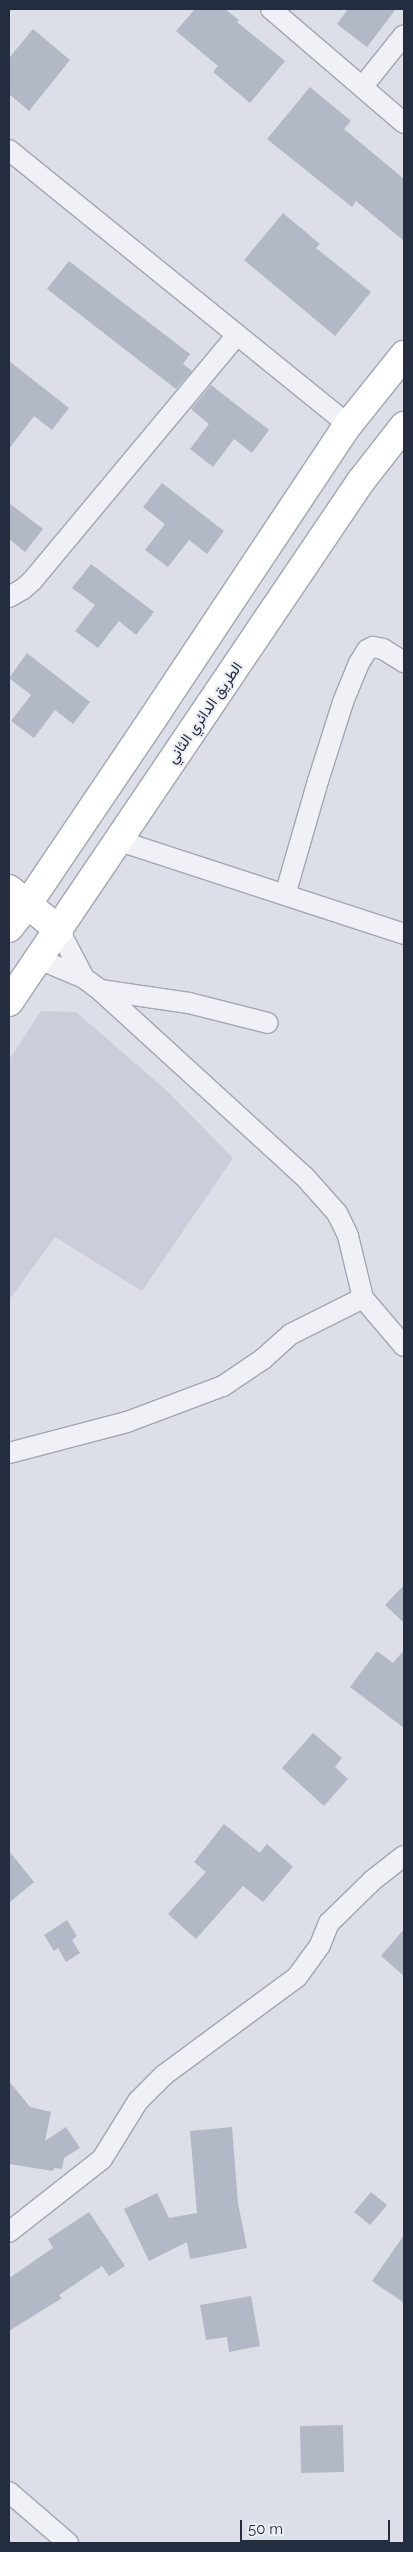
<!DOCTYPE html>
<meta charset="utf-8">
<style>
body{margin:0}
#map{position:relative;width:413px;height:2552px;overflow:hidden;background:#dcdfe8;font-family:Raleway,Vazirmatn,sans-serif}
div>[style]{position:absolute}
.built>*{inset:0;background:#c9ceda}
.building>*{inset:0;background:#b2b8c5}
.roads{filter:drop-shadow(1px 0 #a1a6b2) drop-shadow(-1px 0 #a1a6b2) drop-shadow(0 1px #a1a6b2) drop-shadow(0 -1px #a1a6b2)}
.minor>*{height:20px;margin:-10px;padding:0 10px;transform-origin:10px;border-radius:10px;background:#eff1f6}
.primary>*{height:28px;margin:-14px;padding:0 14px;transform-origin:14px;border-radius:14px;background:#fff}
span{translate:-50% -50%;white-space:nowrap;text-align:center;line-height:1.15;-webkit-text-stroke:4px #ebeef5;paint-order:stroke}
.street-label{font-size:15px;color:#242c3f}
.frame{position:absolute;inset:0;border:10px solid #242c3f;pointer-events:none}
.scale{position:absolute;left:240px;top:2520px;width:150px;height:22px;box-sizing:border-box;border:2px solid #242c3f;border-top:0;padding-left:6px;font-size:15px;line-height:18px;white-space:nowrap;color:#242c3f;-webkit-text-stroke:4px #ebeef5;paint-order:stroke}
</style>
<div id="map">
<div class="built">
<i style="clip-path:polygon(41px 1011px,76px 1012px,166px 1090px,233px 1158px,142px 1291px,55px 1237px,9px 1300px,9px 1060px)"></i>
</div>
<div class="building">
<i style="clip-path:polygon(195px 9px,225px 9px,239px 20px,237px 22px,285px 61px,250px 103px,213px 72px,218px 66px,176px 31px)"></i>
<i style="clip-path:polygon(348px 9px,396px 9px,367px 47px,337px 24px)"></i>
<i style="clip-path:polygon(33px 29px,70px 60px,29px 111px,9px 94px,9px 58px)"></i>
<i style="clip-path:polygon(310px 87px,351px 121px,344px 129px,404px 179px,404px 241px,356px 201px,352px 207px,267px 139px)"></i>
<i style="clip-path:polygon(283px 213px,320px 244px,316px 248px,371px 292px,335px 336px,244px 260px)"></i>
<i style="clip-path:polygon(69px 261px,190px 354px,183px 364px,192px 371px,176px 389px,47px 289px)"></i>
<i style="clip-path:polygon(9px 361px,69px 408px,52px 430px,34px 416px,9px 449px)"></i>
<i style="clip-path:polygon(211px 385px,269px 430px,252px 453px,234px 439px,213px 467px,190px 449px,209px 424px,191px 409px)"></i>
<i style="clip-path:polygon(162px 483px,224px 531px,207px 554px,189px 540px,168px 567px,145px 550px,165px 524px,143px 507px)"></i>
<i style="clip-path:polygon(9px 503px,43px 529px,25px 552px,9px 539px)"></i>
<i style="clip-path:polygon(91px 564px,154px 612px,136px 635px,119px 621px,98px 648px,75px 631px,95px 605px,72px 588px)"></i>
<i style="clip-path:polygon(27px 653px,90px 702px,73px 724px,55px 710px,34px 738px,11px 721px,31px 695px,9px 678px)"></i>
<i style="clip-path:polygon(404px 1585px,404px 1623px,385px 1605px)"></i>
<i style="clip-path:polygon(404px 1650px,404px 1728px,350px 1687px,377px 1651px,393px 1663px)"></i>
<i style="clip-path:polygon(313px 1733px,342px 1758px,335px 1767px,348px 1779px,324px 1806px,282px 1768px)"></i>
<i style="clip-path:polygon(224px 1824px,260px 1853px,267px 1844px,293px 1867px,263px 1902px,243px 1886px,196px 1939px,168px 1914px,206px 1872px,194px 1862px)"></i>
<i style="clip-path:polygon(9px 1851px,34px 1882px,9px 1903px)"></i>
<i style="clip-path:polygon(67px 1920px,77px 1936px,72px 1940px,80px 1953px,66px 1962px,58px 1948px,54px 1951px,44px 1935px)"></i>
<i style="clip-path:polygon(404px 1929px,404px 1976px,381px 1956px)"></i>
<i style="clip-path:polygon(9px 2081px,30px 2107px,51px 2112px,45px 2141px,66px 2127px,80px 2148px,64px 2158px,62px 2169px,54px 2168px,53px 2171px,9px 2164px)"></i>
<i style="clip-path:polygon(232px 2127px,238px 2203px,247px 2248px,190px 2259px,187px 2242px,149px 2261px,124px 2209px,157px 2193px,169px 2218px,197px 2213px,190px 2131px)"></i>
<i style="clip-path:polygon(371px 2192px,387px 2205px,370px 2225px,354px 2212px)"></i>
<i style="clip-path:polygon(89px 2212px,125px 2266px,109px 2276px,102px 2266px,59px 2295px,62px 2298px,9px 2331px,9px 2278px,53px 2248px,48px 2239px)"></i>
<i style="clip-path:polygon(404px 2235px,404px 2303px,372px 2281px)"></i>
<i style="clip-path:polygon(251px 2296px,260px 2346px,229px 2352px,227px 2337px,206px 2340px,200px 2305px)"></i>
<i style="clip-path:polygon(343px 2425px,344px 2472px,301px 2473px,300px 2426px)"></i>
</div>
<div class="roads">
<div class="minor">
<i style="left:271px;top:9px;width:175px;rotate:40.6deg"></i>
<i style="left:363px;top:86px;width:65px;rotate:-51.2deg"></i>
<i style="left:9px;top:150px;width:437px;rotate:39deg"></i>
<i style="left:9px;top:597px;width:16px;rotate:-30deg"></i>
<i style="left:23px;top:589px;width:12px;rotate:-42deg"></i>
<i style="left:32px;top:581px;width:320px;rotate:-50.2deg"></i>
<i style="left:117px;top:840px;width:302px;rotate:18.1deg"></i>
<i style="left:285px;top:895px;width:119px;rotate:-73.9deg"></i>
<i style="left:318px;top:781px;width:83px;rotate:-72.4deg"></i>
<i style="left:343px;top:702px;width:42px;rotate:-67.7deg"></i>
<i style="left:359px;top:663px;width:15px;rotate:-58deg"></i>
<i style="left:367px;top:650px;width:7px;rotate:-27deg"></i>
<i style="left:373px;top:647px;width:10px;rotate:11deg"></i>
<i style="left:383px;top:649px;width:25px;rotate:32deg"></i>
<i style="left:59px;top:930px;width:54px;rotate:62.5deg"></i>
<i style="left:39px;top:959px;width:49px;rotate:22.9deg"></i>
<i style="left:84px;top:978px;width:20px;rotate:37deg"></i>
<i style="left:100px;top:990px;width:276px;rotate:42.4deg"></i>
<i style="left:304px;top:1176px;width:50px;rotate:48.3deg"></i>
<i style="left:337px;top:1213px;width:25px;rotate:64deg"></i>
<i style="left:348px;top:1236px;width:64px;rotate:76.4deg"></i>
<i style="left:363px;top:1298px;width:63px;rotate:49.5deg"></i>
<i style="left:100px;top:990px;width:90px;rotate:8.3deg"></i>
<i style="left:189px;top:1003px;width:81px;rotate:14.2deg"></i>
<i style="left:9px;top:1453px;width:122px;rotate:-14.7deg"></i>
<i style="left:127px;top:1422px;width:103px;rotate:-20.6deg"></i>
<i style="left:223px;top:1386px;width:48px;rotate:-34deg"></i>
<i style="left:263px;top:1359px;width:38px;rotate:-42deg"></i>
<i style="left:291px;top:1334px;width:80px;rotate:-26.6deg"></i>
<i style="left:9px;top:2232px;width:118px;rotate:-38.1deg"></i>
<i style="left:102px;top:2159px;width:68px;rotate:-58.2deg"></i>
<i style="left:138px;top:2101px;width:37px;rotate:-45deg"></i>
<i style="left:164px;top:2075px;width:165px;rotate:-36.4deg"></i>
<i style="left:297px;top:1977px;width:39px;rotate:-54deg"></i>
<i style="left:320px;top:1945px;width:24px;rotate:-68deg"></i>
<i style="left:329px;top:1923px;width:62px;rotate:-44.3deg"></i>
<i style="left:373px;top:1880px;width:39px;rotate:-38deg"></i>
<i style="left:9px;top:2492px;width:78px;rotate:40.8deg"></i>
</div>
<div class="primary">
<i style="left:9px;top:889px;width:65px;rotate:39.4deg"></i>
<i style="left:9px;top:928px;width:29px;rotate:-52deg"></i>
<i style="left:27px;top:905px;width:236px;rotate:-56deg"></i>
<i style="left:159px;top:709px;width:341px;rotate:-56.4deg"></i>
<i style="left:348px;top:425px;width:90px;rotate:-51.3deg"></i>
<i style="left:9px;top:1002px;width:629px;rotate:-55.96deg"></i>
<i style="left:361px;top:481px;width:70px;rotate:-52deg"></i>
</div>
</div>
<div class="street-label">
<span style="left:205px;top:713px;rotate:-55deg">الطريق الدائري الثاني</span>
</div>
<div class="frame"></div>
<div class="scale">50 m</div>
</div>
